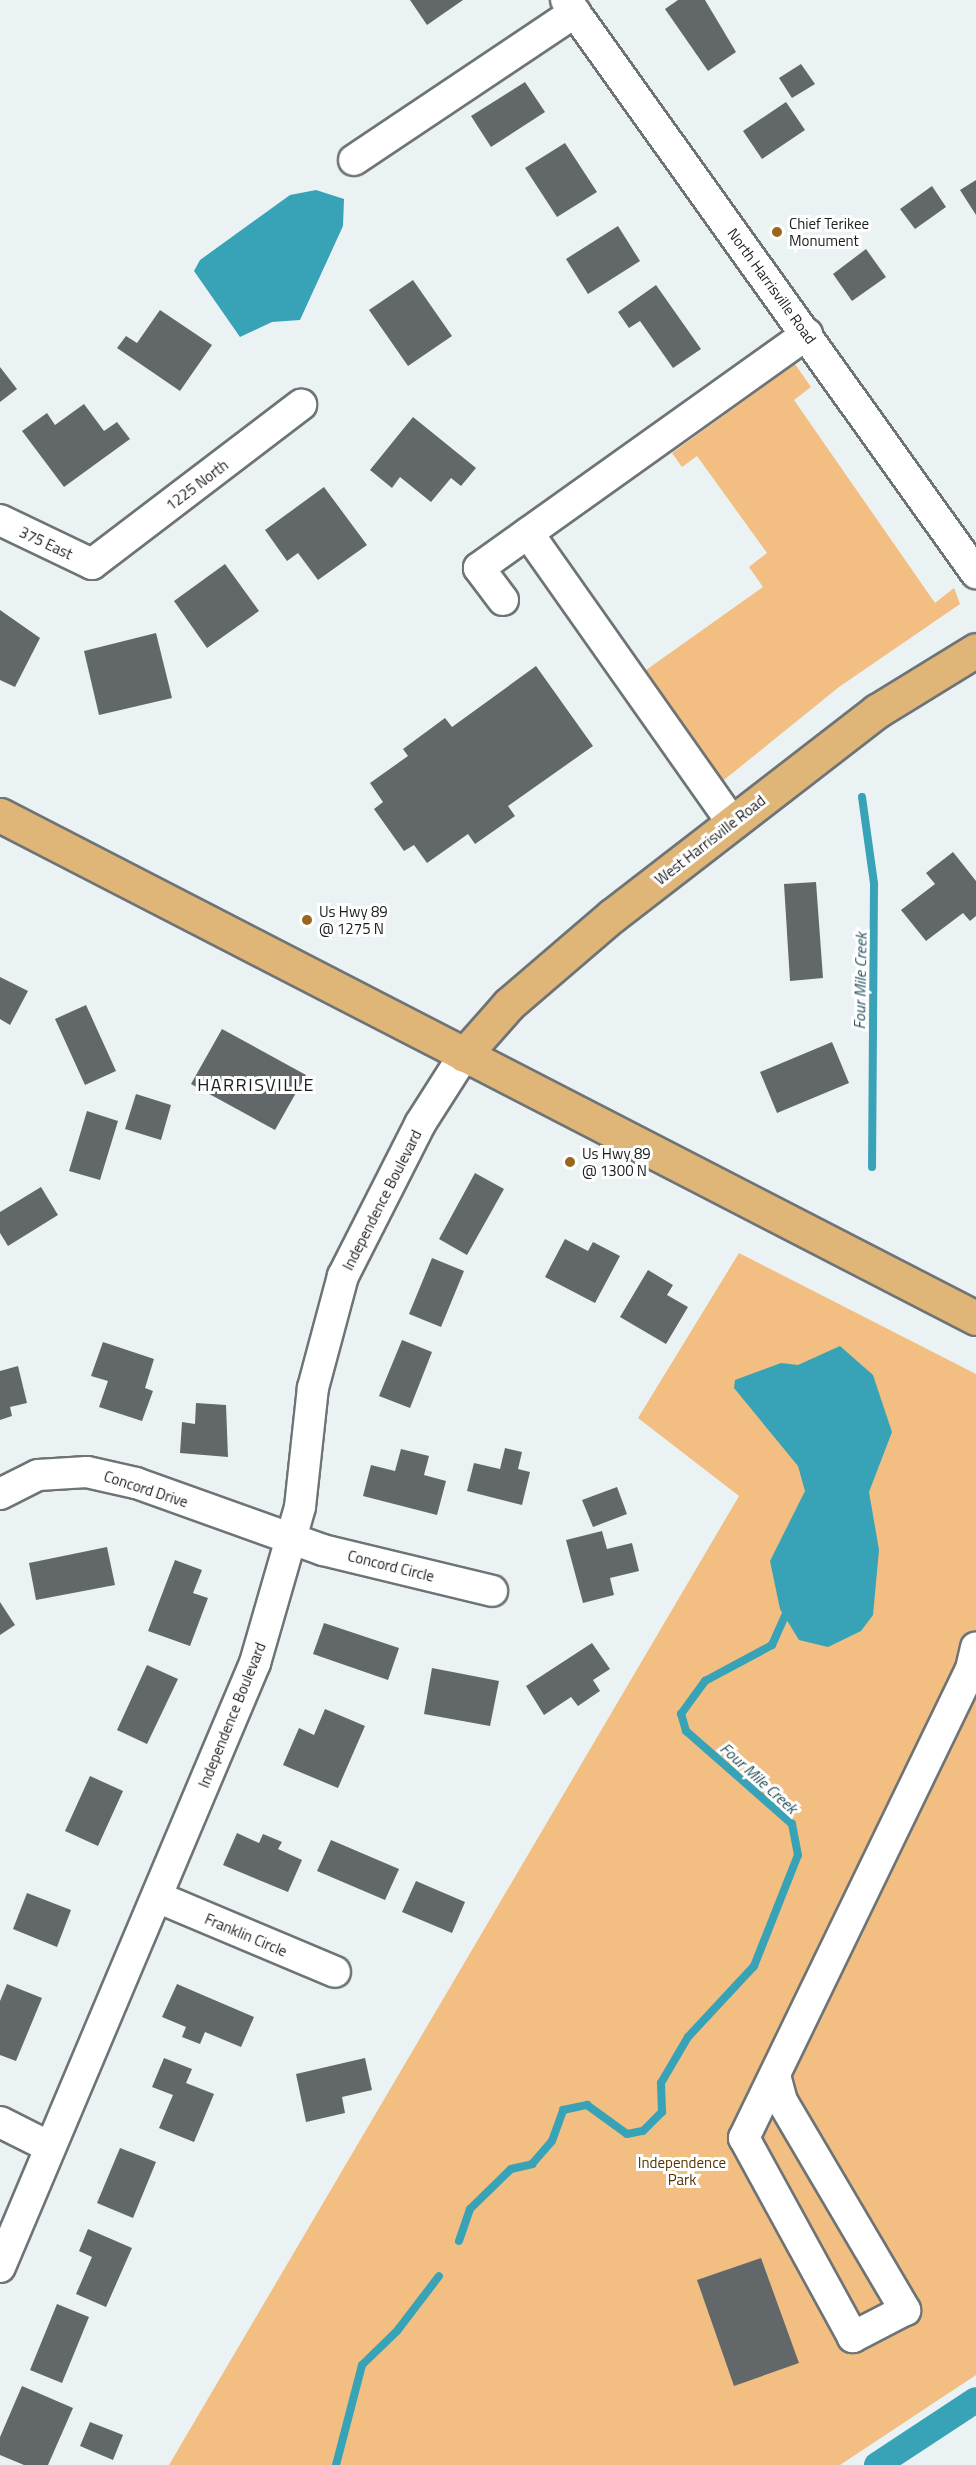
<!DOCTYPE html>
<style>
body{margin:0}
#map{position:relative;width:976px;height:2465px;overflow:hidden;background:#ebf2f4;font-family:"Titillium Web",sans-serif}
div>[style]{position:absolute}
.green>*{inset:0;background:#f2be82}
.water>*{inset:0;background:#38a2b7}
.stream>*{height:8px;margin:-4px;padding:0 4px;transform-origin:4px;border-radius:4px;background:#38a2b7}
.canal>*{height:26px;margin:-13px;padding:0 13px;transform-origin:13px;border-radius:13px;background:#38a2b7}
.building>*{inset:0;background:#626869}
.roads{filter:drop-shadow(2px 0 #6e7475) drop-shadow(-2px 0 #6e7475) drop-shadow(0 2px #6e7475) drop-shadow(0 -2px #6e7475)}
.minor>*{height:30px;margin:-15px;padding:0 15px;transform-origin:15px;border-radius:15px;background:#fff}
.major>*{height:33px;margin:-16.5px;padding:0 16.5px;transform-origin:16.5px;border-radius:16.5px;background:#dfb578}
.dots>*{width:16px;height:16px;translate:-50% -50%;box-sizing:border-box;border:3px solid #fff;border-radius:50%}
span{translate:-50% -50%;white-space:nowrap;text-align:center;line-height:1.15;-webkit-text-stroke:6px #fff;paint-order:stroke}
.poi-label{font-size:15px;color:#1a1d1d}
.left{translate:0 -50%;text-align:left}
.street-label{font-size:15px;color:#1a1d1d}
.park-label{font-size:15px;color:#563400}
.water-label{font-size:16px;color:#1e4b55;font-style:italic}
.quarter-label{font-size:18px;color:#1a1d1d;letter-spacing:1.5px}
</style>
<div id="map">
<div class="green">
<i style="clip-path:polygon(795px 364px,811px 387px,794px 400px,935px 603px,954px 588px,960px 604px,839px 687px,719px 784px,639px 675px,763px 587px,749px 567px,767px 553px,697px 456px,682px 467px,672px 453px)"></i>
<i style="clip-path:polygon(739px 1253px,976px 1374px,976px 2375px,840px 2465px,169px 2465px,739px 1496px,638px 1418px)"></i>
</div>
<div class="water">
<i style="clip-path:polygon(316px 190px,344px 199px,343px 226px,300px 320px,272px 322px,240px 337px,194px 271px,200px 260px,290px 195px)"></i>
<i style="clip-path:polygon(840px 1346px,873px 1375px,892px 1432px,869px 1492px,879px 1550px,873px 1615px,861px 1631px,828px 1647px,799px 1640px,780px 1609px,770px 1561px,805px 1491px,798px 1466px,734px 1388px,735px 1380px,781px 1363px,798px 1365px)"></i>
</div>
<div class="stream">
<i style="left:862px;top:797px;width:88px;rotate:82.1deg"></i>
<i style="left:874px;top:884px;width:283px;rotate:90.4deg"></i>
<i style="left:459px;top:2241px;width:34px;rotate:-71deg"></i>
<i style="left:470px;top:2209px;width:57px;rotate:-44.3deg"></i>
<i style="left:511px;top:2169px;width:22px;rotate:-13deg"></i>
<i style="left:532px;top:2164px;width:30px;rotate:-49deg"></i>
<i style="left:552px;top:2141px;width:33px;rotate:-70deg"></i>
<i style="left:563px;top:2110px;width:25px;rotate:-12deg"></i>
<i style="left:587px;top:2105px;width:49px;rotate:35.9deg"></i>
<i style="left:627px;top:2134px;width:16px;rotate:-11deg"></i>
<i style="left:643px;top:2131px;width:27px;rotate:-45deg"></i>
<i style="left:662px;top:2112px;width:29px;rotate:-92deg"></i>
<i style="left:661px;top:2083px;width:53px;rotate:-59.6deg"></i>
<i style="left:688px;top:2037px;width:97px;rotate:-47.1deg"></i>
<i style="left:754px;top:1966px;width:119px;rotate:-68.4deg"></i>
<i style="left:798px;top:1855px;width:32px;rotate:-101deg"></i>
<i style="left:792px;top:1824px;width:141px;rotate:-138.7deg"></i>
<i style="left:686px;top:1731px;width:18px;rotate:-106deg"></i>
<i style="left:681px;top:1714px;width:41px;rotate:-54deg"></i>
<i style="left:705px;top:1681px;width:76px;rotate:-28.2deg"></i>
<i style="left:772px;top:1645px;width:39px;rotate:-66deg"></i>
<i style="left:336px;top:2465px;width:103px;rotate:-75.4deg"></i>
<i style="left:362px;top:2365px;width:49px;rotate:-44.2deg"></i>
<i style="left:397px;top:2331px;width:69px;rotate:-52.6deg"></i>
</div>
<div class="canal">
<i style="left:877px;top:2465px;width:118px;rotate:-33.3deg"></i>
</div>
<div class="building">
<i style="clip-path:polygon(410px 0,463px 0,427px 25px)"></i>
<i style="clip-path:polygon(678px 0,705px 0,736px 52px,708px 71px,665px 9px)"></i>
<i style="clip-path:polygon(801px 64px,815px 84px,792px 98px,779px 78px)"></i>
<i style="clip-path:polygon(525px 82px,545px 112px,491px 147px,471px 116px)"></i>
<i style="clip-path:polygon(786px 102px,805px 130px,762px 159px,743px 131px)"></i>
<i style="clip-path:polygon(565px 143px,597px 192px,557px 217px,525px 168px)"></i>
<i style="clip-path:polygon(976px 180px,976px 215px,960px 190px)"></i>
<i style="clip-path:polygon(932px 186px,946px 207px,915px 229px,900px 209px)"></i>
<i style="clip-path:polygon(618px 226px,640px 261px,588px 294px,566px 259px)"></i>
<i style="clip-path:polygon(866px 249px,886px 277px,852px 301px,833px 274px)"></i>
<i style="clip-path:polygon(413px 280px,452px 336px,408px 366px,369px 310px)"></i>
<i style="clip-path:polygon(656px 285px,701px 349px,673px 368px,640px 321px,629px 328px,618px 312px)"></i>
<i style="clip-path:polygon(160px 310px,212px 345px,180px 391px,117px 348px,126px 336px,137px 343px)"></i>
<i style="clip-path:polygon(0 367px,17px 389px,0 402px)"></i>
<i style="clip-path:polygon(84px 404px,104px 431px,117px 422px,130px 439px,64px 487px,22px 431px,47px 413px,55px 425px)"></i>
<i style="clip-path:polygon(413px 417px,476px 468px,461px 486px,451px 478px,431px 502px,400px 477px,392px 488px,370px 470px)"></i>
<i style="clip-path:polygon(324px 487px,367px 545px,318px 580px,298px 553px,287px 561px,265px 530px)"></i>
<i style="clip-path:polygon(225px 564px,259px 611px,207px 648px,174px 601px)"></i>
<i style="clip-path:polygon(0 610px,40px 638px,15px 687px,0 680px)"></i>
<i style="clip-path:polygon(156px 633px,172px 698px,99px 715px,84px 651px)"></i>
<i style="clip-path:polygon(536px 666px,593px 746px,508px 806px,515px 816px,475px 844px,468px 834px,427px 863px,414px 845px,404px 851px,374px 809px,383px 802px,370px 783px,408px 756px,403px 749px,445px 718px,452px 727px)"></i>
<i style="clip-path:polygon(953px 852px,976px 881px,976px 916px,970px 921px,963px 913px,926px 941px,901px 910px,935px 884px,926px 873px)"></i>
<i style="clip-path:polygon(816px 882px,823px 978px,790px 981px,784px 884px)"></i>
<i style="clip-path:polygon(0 977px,28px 991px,10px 1025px,0 1019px)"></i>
<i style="clip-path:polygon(86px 1005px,116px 1071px,85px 1085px,55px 1019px)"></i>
<i style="clip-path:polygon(222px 1029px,306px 1075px,275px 1130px,191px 1084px)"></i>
<i style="clip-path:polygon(832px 1042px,849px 1083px,777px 1113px,760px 1072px)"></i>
<i style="clip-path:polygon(136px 1094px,171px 1105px,161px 1140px,125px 1129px)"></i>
<i style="clip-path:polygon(87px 1111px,118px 1121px,100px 1180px,69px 1171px)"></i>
<i style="clip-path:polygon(475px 1173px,504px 1189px,467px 1255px,439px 1239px)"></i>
<i style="clip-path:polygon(41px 1187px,58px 1215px,8px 1246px,0 1233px,0 1212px)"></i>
<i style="clip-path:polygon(565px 1239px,588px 1251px,593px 1242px,620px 1256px,595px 1303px,545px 1277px)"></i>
<i style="clip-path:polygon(432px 1258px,464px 1271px,441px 1327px,409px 1314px)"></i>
<i style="clip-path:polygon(648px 1270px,673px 1285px,667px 1295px,688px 1307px,666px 1344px,620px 1317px)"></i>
<i style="clip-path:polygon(402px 1340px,432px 1352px,410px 1408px,379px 1396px)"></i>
<i style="clip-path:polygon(103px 1342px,154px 1359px,145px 1388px,153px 1391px,142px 1421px,99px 1407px,108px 1381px,91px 1376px)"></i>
<i style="clip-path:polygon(18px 1366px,27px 1403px,10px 1407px,12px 1416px,0 1420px,0 1371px)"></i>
<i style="clip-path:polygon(196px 1403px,226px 1405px,228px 1457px,180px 1453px,182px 1422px,195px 1424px)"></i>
<i style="clip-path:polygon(505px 1448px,522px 1452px,518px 1469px,530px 1472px,522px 1505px,467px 1491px,474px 1463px,500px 1469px)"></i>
<i style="clip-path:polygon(401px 1449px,429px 1456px,424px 1475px,446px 1481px,437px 1515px,363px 1496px,371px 1465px,395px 1471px)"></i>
<i style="clip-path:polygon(617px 1487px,627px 1514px,593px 1527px,582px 1500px)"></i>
<i style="clip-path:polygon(602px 1531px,607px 1549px,632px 1543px,639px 1571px,610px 1578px,614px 1595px,583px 1603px,566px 1540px)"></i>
<i style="clip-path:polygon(107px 1547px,115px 1585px,36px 1600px,29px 1563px)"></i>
<i style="clip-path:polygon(175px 1560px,202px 1570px,193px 1593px,208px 1598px,190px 1646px,148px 1631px)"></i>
<i style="clip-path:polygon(0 1602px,15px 1625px,0 1635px)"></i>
<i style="clip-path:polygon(324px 1623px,399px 1648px,388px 1680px,313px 1654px)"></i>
<i style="clip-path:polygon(592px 1643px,610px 1669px,593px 1680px,600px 1691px,578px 1706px,571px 1697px,544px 1715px,526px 1686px)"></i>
<i style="clip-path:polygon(147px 1665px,178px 1679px,147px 1744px,117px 1730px)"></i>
<i style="clip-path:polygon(432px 1668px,499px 1681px,490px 1726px,424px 1714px)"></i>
<i style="clip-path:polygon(325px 1709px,365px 1726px,338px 1788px,283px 1765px,299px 1728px,314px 1735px)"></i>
<i style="clip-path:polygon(90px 1776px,123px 1791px,98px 1846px,65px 1831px)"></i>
<i style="clip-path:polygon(237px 1833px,259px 1843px,263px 1834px,282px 1842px,278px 1849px,302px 1860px,288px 1892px,223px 1865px)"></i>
<i style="clip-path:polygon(331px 1840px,399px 1869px,385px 1900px,317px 1871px)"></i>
<i style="clip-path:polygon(416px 1881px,465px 1902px,452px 1933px,402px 1912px)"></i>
<i style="clip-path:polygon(27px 1893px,71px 1910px,57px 1947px,13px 1929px)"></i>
<i style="clip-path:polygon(7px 1984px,42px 1998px,16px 2061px,0 2055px,0 2001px)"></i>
<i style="clip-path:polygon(177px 1984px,254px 2017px,241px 2047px,205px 2032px,200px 2044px,182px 2037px,186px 2027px,162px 2017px)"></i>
<i style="clip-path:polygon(164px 2058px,192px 2069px,186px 2083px,214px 2094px,194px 2142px,159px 2128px,173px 2095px,152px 2087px)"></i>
<i style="clip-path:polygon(365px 2058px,372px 2090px,342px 2097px,345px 2113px,306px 2122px,296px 2074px)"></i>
<i style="clip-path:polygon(120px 2148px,156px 2162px,133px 2218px,97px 2203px)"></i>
<i style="clip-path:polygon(88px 2229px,132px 2248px,106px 2307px,76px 2294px,92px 2257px,79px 2251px)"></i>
<i style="clip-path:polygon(761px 2258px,799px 2363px,734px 2386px,697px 2280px)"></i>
<i style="clip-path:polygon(57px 2304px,89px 2317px,62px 2383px,30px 2370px)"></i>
<i style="clip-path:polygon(22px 2386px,73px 2408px,48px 2465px,24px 2465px,0 2455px,0 2437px)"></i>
<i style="clip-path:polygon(90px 2422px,123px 2435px,113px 2460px,80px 2446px)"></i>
</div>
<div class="roads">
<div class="minor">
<i style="left:566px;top:0;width:705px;rotate:54.42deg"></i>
<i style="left:354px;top:160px;width:266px;rotate:-33.8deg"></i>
<i style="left:0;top:520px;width:102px;rotate:25.6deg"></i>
<i style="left:92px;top:564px;width:263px;rotate:-37.3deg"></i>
<i style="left:528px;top:533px;width:354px;rotate:54.8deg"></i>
<i style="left:503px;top:600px;width:40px;rotate:-127deg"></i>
<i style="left:479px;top:568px;width:403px;rotate:-35.5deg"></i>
<i style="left:0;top:1494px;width:42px;rotate:-26.6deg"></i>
<i style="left:38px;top:1475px;width:49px;rotate:-3.5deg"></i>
<i style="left:87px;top:1472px;width:50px;rotate:12.7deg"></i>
<i style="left:136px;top:1483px;width:199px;rotate:19.7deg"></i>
<i style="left:323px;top:1550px;width:174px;rotate:13.6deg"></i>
<i style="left:157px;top:1897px;width:193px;rotate:22.8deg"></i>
<i style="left:776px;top:2079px;width:23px;rotate:75deg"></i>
<i style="left:782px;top:2101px;width:243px;rotate:59.5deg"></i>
<i style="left:905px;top:2310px;width:59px;rotate:152.6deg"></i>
<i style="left:853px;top:2337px;width:227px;rotate:-118.7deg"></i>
<i style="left:744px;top:2138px;width:521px;rotate:-64.17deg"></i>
<i style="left:971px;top:1669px;width:22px;rotate:-77deg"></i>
<i style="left:0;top:2122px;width:56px;rotate:26.6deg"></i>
<i style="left:0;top:2267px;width:656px;rotate:-67.11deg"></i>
<i style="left:255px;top:1663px;width:162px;rotate:-73.9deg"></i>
<i style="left:300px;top:1507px;width:120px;rotate:-83.8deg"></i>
<i style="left:313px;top:1388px;width:116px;rotate:-75deg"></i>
<i style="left:343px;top:1276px;width:170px;rotate:-63.1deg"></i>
<i style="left:420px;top:1124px;width:82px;rotate:-57.5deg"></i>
</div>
<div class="major">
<i style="left:0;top:815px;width:1098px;rotate:27.27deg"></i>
<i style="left:464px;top:1055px;width:68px;rotate:-48.6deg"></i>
<i style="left:509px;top:1004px;width:137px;rotate:-40.6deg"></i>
<i style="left:613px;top:915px;width:334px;rotate:-37.7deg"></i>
<i style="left:877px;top:711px;width:116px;rotate:-31.6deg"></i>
</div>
</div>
<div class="dots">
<i style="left:777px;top:232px;background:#9a661c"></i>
<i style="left:307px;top:920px;background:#9a661c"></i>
<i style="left:570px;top:1162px;background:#9a661c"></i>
</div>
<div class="poi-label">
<span class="left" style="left:789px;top:232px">Chief Terikee<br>Monument</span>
<span class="left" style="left:319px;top:920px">Us Hwy 89<br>@ 1275 N</span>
<span class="left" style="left:582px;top:1162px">Us Hwy 89<br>@ 1300 N</span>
</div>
<div class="street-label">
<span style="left:772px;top:286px;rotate:54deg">North Harrisville Road</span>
<span style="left:197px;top:485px;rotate:-37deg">1225 North</span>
<span style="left:46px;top:543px;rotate:25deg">375 East</span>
<span style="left:710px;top:840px;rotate:-38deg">West Harrisville Road</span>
<span style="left:382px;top:1200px;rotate:-63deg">Independence Boulevard</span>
<span style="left:146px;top:1489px;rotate:18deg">Concord Drive</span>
<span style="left:391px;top:1566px;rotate:14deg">Concord Circle</span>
<span style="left:232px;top:1715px;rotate:-68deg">Independence Boulevard</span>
<span style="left:246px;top:1935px;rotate:23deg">Franklin Circle</span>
</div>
<div class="park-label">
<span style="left:682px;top:2171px">Independence<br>Park</span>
</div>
<div class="water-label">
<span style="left:860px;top:981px;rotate:-89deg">Four Mile Creek</span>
<span style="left:759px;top:1778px;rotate:42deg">Four Mile Creek</span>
</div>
<div class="quarter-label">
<span style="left:256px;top:1085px">HARRISVILLE</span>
</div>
</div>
